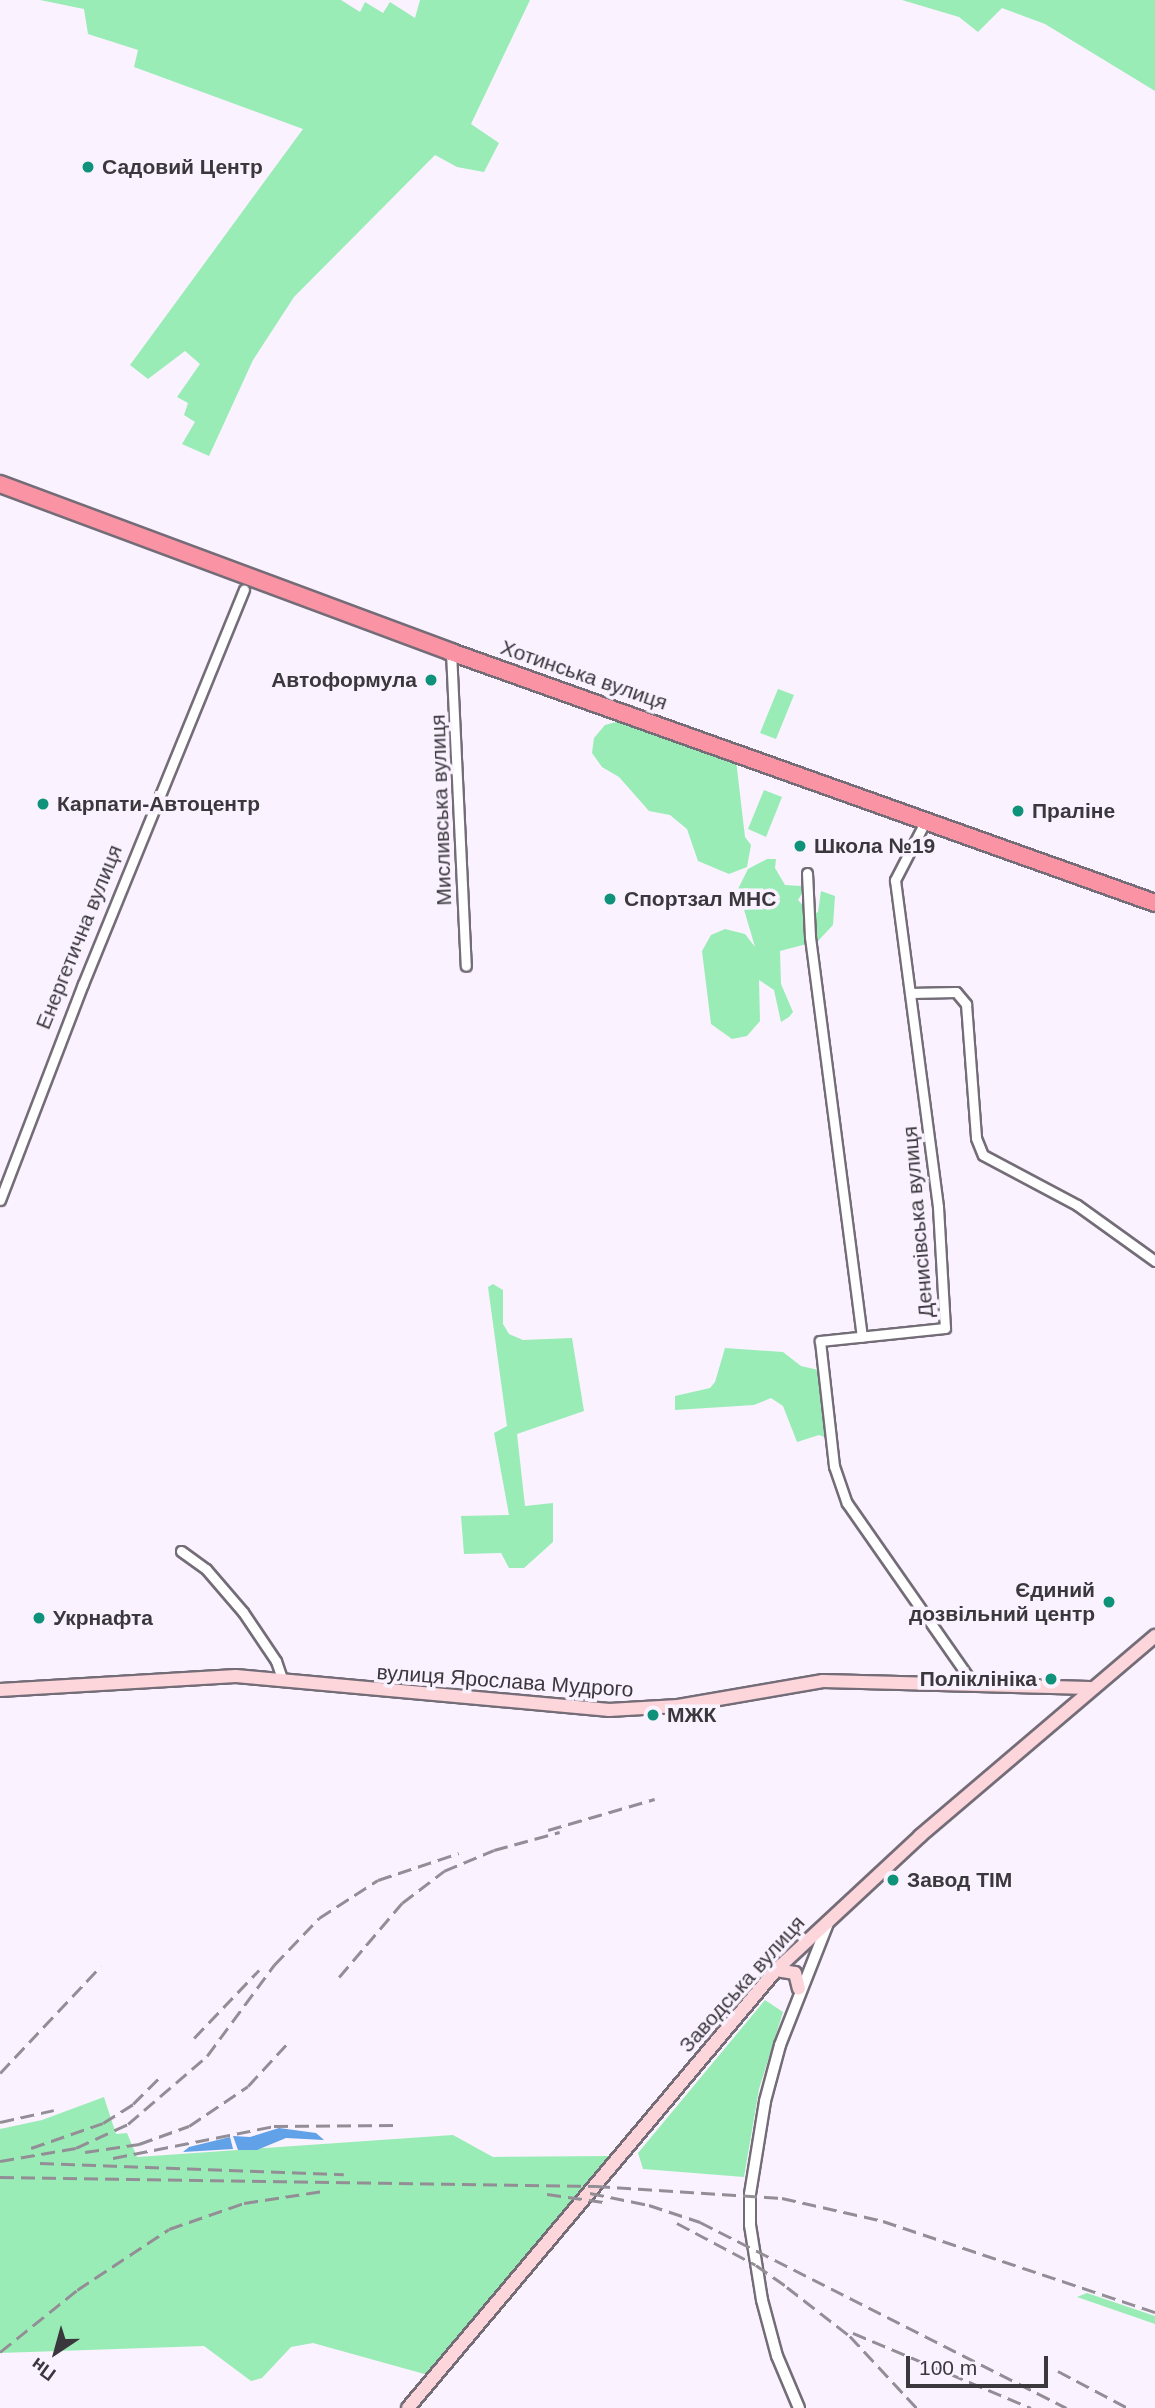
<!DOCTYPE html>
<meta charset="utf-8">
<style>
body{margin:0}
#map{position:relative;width:1155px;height:2408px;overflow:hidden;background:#faf2ff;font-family:Arial,sans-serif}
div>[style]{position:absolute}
.green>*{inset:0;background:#99ecb5}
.water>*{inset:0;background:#60a1e7}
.roads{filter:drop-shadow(2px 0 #746d78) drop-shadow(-2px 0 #746d78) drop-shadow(0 2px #746d78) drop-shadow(0 -2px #746d78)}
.minor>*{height:9px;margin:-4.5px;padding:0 4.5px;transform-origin:4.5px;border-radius:4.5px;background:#fff}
.tertiary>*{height:10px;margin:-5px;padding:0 5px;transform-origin:5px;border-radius:5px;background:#fff}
.secondary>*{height:12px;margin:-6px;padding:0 6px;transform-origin:6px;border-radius:6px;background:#fdd6dc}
.trunk>*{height:16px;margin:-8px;padding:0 8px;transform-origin:8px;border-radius:8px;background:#fa93a3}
.rail>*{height:2.5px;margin-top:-1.25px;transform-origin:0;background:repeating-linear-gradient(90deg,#938e96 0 14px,transparent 0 21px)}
.dots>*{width:19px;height:19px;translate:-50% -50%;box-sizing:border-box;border:4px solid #faf2ff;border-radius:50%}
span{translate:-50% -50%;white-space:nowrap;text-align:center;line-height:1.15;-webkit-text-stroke:7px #faf2ff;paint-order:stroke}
.poi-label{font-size:21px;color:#3b383d;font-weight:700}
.left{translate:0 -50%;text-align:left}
.right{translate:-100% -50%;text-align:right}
.street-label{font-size:21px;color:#3b383d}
.north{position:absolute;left:21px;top:2317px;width:70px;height:70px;-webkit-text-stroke:5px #faf2ff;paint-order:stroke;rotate:216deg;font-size:19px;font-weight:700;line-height:28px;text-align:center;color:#3b383d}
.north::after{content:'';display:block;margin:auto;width:24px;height:32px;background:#3b383d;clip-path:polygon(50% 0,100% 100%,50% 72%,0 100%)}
.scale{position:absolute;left:906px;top:2356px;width:142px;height:32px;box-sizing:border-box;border:4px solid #3b383d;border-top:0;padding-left:9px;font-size:21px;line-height:24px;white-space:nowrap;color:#3b383d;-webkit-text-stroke:5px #faf2ff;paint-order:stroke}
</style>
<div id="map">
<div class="green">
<i style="clip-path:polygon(40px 0,341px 0,360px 12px,365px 2px,383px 13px,390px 2px,415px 18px,420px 0,530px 0,471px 124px,499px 143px,484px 172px,457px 167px,435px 155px,294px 297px,253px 360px,209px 456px,182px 444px,195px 422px,184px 415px,188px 403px,177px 397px,200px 364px,185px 351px,148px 379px,130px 365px,303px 129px,134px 67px,138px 50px,88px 34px,84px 9px)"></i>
<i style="clip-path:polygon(902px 0,1155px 0,1155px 91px,1045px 24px,1002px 8px,978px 32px,959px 17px)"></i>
<i style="clip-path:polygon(778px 689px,794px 695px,776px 739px,760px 733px)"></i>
<i style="clip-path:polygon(620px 721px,736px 760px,745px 837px,751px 845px,747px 867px,729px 874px,698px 861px,687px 829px,670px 815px,649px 811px,619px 777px,602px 767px,592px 753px,594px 738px,605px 725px)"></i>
<i style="clip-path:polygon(764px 790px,782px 797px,766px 837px,748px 829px)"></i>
<i style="clip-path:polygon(767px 859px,776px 859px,775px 868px,785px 885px,801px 886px,803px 892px,798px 900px,812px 915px,818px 912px,821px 891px,835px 896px,833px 925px,818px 941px,780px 951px,781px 984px,793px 1012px,789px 1017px,781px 1022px,774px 990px,759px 980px,760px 1021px,747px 1036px,732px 1039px,711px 1024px,702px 951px,711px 935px,725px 929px,745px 934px,755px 947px,738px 889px,748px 869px)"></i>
<i style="clip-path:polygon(493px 1284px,503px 1290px,503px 1324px,509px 1334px,523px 1340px,572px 1338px,584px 1411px,517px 1434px,525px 1506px,553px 1503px,553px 1542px,524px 1568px,509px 1568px,501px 1553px,464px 1554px,461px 1516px,509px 1515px,494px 1433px,507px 1426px,488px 1287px)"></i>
<i style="clip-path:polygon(725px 1348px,783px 1352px,801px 1366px,823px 1371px,830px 1439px,819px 1435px,797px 1442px,783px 1406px,771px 1398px,754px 1405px,675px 1410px,675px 1396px,710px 1388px,715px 1382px)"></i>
<i style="clip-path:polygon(765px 2000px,783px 2012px,759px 2089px,744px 2177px,643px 2169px,638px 2153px)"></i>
<i style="clip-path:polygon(104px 2097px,116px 2134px,127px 2133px,137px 2157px,453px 2135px,493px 2157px,610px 2156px,428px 2375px,313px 2343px,291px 2347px,262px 2378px,251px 2381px,204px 2346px,0 2353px,0 2129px,42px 2120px)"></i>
<i style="clip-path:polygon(1087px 2293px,1155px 2316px,1155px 2324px,1077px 2297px)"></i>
</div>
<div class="water">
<i style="clip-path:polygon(279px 2128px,316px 2133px,324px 2140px,286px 2138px,257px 2150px,238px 2150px,233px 2136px,250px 2137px)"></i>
<i style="clip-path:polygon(230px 2137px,233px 2149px,183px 2152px,189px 2147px)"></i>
</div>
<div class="roads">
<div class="minor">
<i style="left:451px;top:652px;width:314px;rotate:87.3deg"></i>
<i style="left:926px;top:820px;width:68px;rotate:117.3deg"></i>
<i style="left:895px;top:880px;width:330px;rotate:82.5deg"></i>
<i style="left:938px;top:1207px;width:121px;rotate:86.7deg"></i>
<i style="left:945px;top:1328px;width:126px;rotate:174.1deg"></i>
<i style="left:820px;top:1341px;width:126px;rotate:83.6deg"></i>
<i style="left:834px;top:1466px;width:39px;rotate:71deg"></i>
<i style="left:847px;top:1503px;width:222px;rotate:55.1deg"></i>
<i style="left:807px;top:873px;width:64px;rotate:87.3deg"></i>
<i style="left:810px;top:937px;width:403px;rotate:82.6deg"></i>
<i style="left:910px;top:993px;width:46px;rotate:-1.2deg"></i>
<i style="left:956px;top:992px;width:16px;rotate:50deg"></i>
<i style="left:966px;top:1004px;width:134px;rotate:85.7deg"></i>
<i style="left:976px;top:1138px;width:18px;rotate:68deg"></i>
<i style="left:983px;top:1155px;width:106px;rotate:28deg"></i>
<i style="left:1077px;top:1205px;width:96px;rotate:35.7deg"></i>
<i style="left:0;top:1200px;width:231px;rotate:-69deg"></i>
<i style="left:83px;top:984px;width:426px;rotate:-67.8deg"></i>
<i style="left:181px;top:1551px;width:31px;rotate:36deg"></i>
<i style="left:206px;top:1569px;width:57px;rotate:49.3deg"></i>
<i style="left:243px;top:1612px;width:59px;rotate:56deg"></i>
<i style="left:276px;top:1661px;width:21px;rotate:71deg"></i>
</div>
<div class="tertiary">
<i style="left:799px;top:2408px;width:56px;rotate:-112.9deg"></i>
<i style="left:777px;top:2356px;width:58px;rotate:-105deg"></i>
<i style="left:762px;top:2300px;width:76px;rotate:-99.1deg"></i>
<i style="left:750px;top:2225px;width:31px;rotate:-90deg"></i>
<i style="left:750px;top:2194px;width:94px;rotate:-80.8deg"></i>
<i style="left:765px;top:2101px;width:58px;rotate:-75deg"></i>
<i style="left:780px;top:2045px;width:131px;rotate:-68.5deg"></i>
</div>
<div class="secondary">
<i style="left:0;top:1690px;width:236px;rotate:-3.4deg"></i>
<i style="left:236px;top:1676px;width:375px;rotate:5.2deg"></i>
<i style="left:609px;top:1710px;width:69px;rotate:-3.3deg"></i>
<i style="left:678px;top:1706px;width:147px;rotate:-9.8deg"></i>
<i style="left:823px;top:1681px;width:267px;rotate:1.5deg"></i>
<i style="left:776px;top:1970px;width:19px;rotate:9deg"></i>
<i style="left:795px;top:1973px;width:16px;rotate:76deg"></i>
<i style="left:408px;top:2408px;width:572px;rotate:-49.96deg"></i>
<i style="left:776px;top:1970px;width:197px;rotate:-42.9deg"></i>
<i style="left:920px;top:1836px;width:309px;rotate:-40.4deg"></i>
</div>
<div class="trunk">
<i style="left:0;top:484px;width:481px;rotate:20.4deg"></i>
<i style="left:451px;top:652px;width:747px;rotate:19.62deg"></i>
</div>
</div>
<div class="rail">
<i style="left:548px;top:1830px;width:111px;rotate:-16.2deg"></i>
<i style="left:339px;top:1977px;width:97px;rotate:-49.6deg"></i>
<i style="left:402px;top:1903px;width:53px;rotate:-37.3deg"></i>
<i style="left:444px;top:1871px;width:54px;rotate:-22.8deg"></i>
<i style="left:494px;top:1850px;width:68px;rotate:-15.3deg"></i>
<i style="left:194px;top:2038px;width:94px;rotate:-46.3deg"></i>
<i style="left:0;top:2073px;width:147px;rotate:-46.7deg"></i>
<i style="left:0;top:2122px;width:55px;rotate:-12.5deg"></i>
<i style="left:31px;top:2148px;width:76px;rotate:-19.1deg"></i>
<i style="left:103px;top:2123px;width:36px;rotate:-32deg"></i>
<i style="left:133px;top:2104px;width:38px;rotate:-45deg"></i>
<i style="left:85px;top:2152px;width:55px;rotate:-8.4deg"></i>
<i style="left:139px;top:2144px;width:53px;rotate:-19.8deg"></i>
<i style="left:189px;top:2126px;width:71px;rotate:-34.1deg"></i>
<i style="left:248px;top:2086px;width:56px;rotate:-47.2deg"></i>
<i style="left:113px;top:2158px;width:164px;rotate:-11.2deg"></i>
<i style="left:274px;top:2126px;width:123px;rotate:-0.5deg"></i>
<i style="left:0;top:2161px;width:77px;rotate:-9.7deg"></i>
<i style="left:76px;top:2148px;width:57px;rotate:-24.8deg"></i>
<i style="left:128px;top:2124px;width:104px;rotate:-40.7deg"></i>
<i style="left:207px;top:2056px;width:113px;rotate:-53.6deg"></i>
<i style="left:274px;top:1965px;width:65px;rotate:-46.2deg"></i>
<i style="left:319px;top:1918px;width:70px;rotate:-32.8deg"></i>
<i style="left:378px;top:1880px;width:85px;rotate:-18.4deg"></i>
<i style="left:40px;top:2163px;width:304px;rotate:2.1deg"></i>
<i style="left:0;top:2177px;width:596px;rotate:0.87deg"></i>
<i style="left:596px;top:2186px;width:186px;rotate:3.7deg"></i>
<i style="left:782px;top:2198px;width:104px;rotate:12.8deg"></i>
<i style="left:883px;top:2221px;width:287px;rotate:18.5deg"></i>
<i style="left:590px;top:2193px;width:60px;rotate:11.5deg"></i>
<i style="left:649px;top:2205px;width:54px;rotate:18.4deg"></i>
<i style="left:700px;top:2222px;width:411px;rotate:26.9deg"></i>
<i style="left:547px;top:2194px;width:57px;rotate:8.1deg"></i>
<i style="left:677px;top:2223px;width:89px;rotate:28deg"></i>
<i style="left:756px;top:2265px;width:38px;rotate:35deg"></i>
<i style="left:787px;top:2287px;width:80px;rotate:37.9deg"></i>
<i style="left:850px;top:2336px;width:98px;rotate:47.1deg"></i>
<i style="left:853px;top:2333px;width:193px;rotate:22.8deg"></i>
<i style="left:0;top:2352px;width:99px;rotate:-38.8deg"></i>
<i style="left:77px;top:2290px;width:110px;rotate:-33.5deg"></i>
<i style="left:169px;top:2229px;width:79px;rotate:-19.1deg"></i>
<i style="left:244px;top:2203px;width:80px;rotate:-8.6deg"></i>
<i style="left:1058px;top:2371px;width:79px;rotate:27.9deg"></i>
</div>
<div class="dots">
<i style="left:88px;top:167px;background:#0f927a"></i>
<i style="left:431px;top:680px;background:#0f927a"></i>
<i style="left:43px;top:804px;background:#0f927a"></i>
<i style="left:1018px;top:811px;background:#0f927a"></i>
<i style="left:800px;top:846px;background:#0f927a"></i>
<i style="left:610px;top:899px;background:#0f927a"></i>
<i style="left:1109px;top:1602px;background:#0f927a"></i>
<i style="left:39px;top:1618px;background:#0f927a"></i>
<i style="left:1051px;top:1679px;background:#0f927a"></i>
<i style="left:653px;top:1715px;background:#0f927a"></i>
<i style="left:893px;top:1880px;background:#0f927a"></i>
</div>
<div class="poi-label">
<span class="left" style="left:102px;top:167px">Садовий Центр</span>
<span class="right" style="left:417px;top:680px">Автоформула</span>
<span class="left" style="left:57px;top:804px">Карпати-Автоцентр</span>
<span class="left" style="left:1032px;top:811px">Праліне</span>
<span class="left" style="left:814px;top:846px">Школа №19</span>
<span class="left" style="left:624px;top:899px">Спортзал МНС</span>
<span class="right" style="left:1095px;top:1602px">Єдиний<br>дозвільний центр</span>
<span class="left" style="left:53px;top:1618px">Укрнафта</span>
<span class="right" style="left:1037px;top:1679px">Поліклініка</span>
<span class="left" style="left:667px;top:1715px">МЖК</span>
<span class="left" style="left:907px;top:1880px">Завод ТІМ</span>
</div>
<div class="street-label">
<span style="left:584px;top:675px;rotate:19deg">Хотинська вулиця</span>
<span style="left:441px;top:810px;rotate:-92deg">Мисливська вулиця</span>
<span style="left:79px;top:937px;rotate:-68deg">Енергетична вулиця</span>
<span style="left:918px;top:1222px;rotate:-95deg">Денисівська вулиця</span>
<span style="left:505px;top:1681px;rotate:4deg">вулиця Ярослава Мудрого</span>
<span style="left:742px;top:1984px;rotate:-48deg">Заводська вулиця</span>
</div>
<div class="north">Пн</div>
<div class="scale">100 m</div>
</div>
